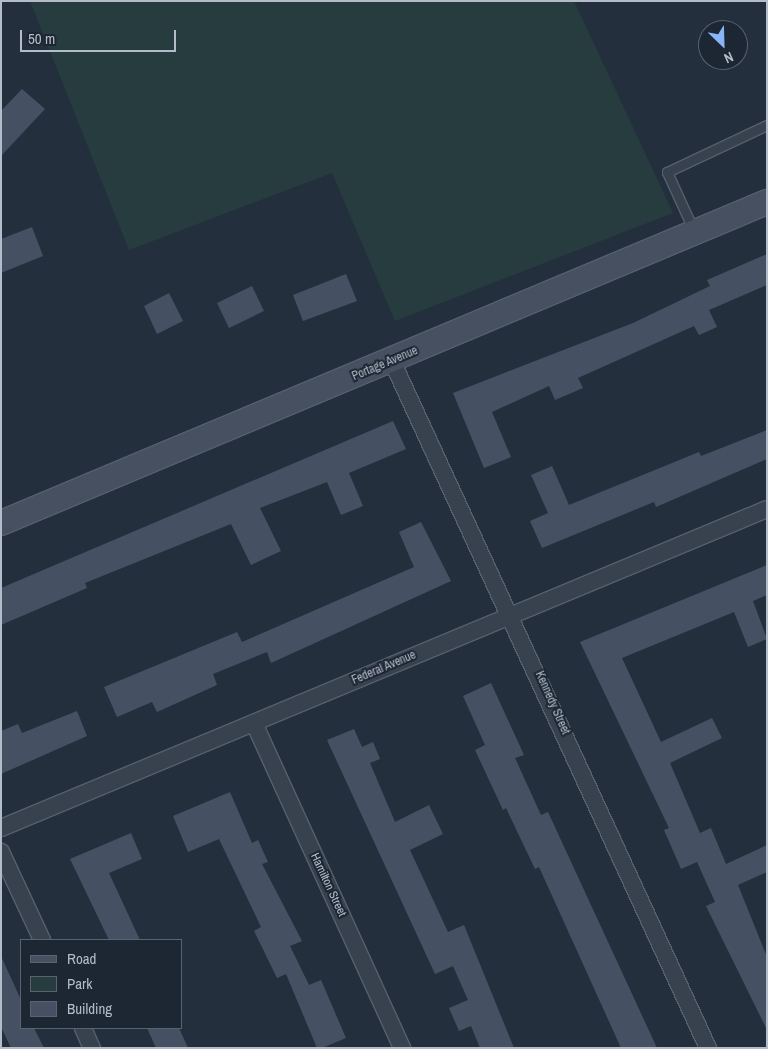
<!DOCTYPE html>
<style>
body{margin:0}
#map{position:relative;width:768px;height:1049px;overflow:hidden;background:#242f3e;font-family:"Archivo Narrow",sans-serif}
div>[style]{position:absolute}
.green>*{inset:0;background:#263c3f}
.building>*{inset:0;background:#455162}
.roads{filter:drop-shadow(1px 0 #565f6c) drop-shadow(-1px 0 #565f6c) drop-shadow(0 1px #565f6c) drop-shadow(0 -1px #565f6c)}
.lane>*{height:9px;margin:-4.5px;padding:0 4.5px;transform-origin:4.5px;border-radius:4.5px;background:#38414e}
.street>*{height:16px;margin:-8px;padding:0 8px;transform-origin:8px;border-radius:8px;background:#38414e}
.secondary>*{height:24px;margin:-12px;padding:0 12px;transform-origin:12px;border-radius:12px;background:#465061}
span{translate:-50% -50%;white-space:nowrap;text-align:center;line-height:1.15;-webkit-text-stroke:4px #1d2633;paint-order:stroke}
.street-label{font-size:12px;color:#b4bcc9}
.frame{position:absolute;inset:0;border:2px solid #b4bcc9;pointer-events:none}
.legend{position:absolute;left:20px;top:939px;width:162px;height:90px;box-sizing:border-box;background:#1d2633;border:1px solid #59626f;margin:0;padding:6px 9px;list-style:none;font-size:15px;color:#b4bcc9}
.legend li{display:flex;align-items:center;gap:10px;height:25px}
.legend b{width:25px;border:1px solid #59626f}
.north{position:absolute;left:698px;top:20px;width:50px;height:50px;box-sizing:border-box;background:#1d2633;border:1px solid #59626f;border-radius:50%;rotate:156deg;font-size:14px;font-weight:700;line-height:20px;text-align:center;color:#b4bcc9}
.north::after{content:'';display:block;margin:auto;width:18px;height:22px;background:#8ab4f8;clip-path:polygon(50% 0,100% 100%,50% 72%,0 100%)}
.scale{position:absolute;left:20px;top:30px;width:156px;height:22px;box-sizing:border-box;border:2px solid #b4bcc9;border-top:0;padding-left:6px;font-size:15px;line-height:18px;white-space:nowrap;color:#b4bcc9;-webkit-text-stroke:4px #1d2633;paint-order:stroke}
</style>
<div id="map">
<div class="green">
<i style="clip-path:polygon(30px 1px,574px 1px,673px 213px,395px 321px,332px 173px,129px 250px)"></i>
</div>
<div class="building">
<i style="clip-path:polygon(22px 89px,45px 109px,1px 156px,1px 111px)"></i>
<i style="clip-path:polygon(32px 227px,43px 256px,1px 273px,1px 239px)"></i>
<i style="clip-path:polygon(767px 254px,767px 285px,709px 310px,717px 327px,699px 335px,694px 326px,578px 378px,583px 388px,555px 400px,549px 386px,492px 412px,511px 457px,484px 468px,453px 393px,633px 323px,710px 286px,707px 280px)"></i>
<i style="clip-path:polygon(346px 274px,357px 301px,303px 321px,293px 295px)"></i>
<i style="clip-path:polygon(252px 286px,264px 311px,229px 328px,217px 303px)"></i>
<i style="clip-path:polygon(169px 293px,183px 321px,157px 334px,144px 306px)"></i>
<i style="clip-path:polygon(393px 421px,406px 449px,349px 473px,363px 506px,341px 515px,327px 482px,260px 508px,281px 551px,251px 565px,231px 524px,85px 583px,87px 588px,1px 625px,1px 588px)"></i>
<i style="clip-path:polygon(767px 430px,767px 459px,656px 507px,654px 502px,542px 548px,530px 521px,548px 513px,531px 475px,552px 466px,569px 505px,699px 452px,701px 456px)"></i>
<i style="clip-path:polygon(421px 522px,451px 581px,271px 663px,267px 652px,213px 674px,217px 685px,157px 712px,152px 702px,117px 717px,104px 687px,237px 632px,242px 642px,414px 567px,399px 532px)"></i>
<i style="clip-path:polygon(767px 565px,767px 595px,753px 601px,767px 639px,748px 647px,734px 612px,622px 658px,661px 742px,712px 718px,722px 738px,670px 763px,700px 833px,711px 828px,726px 864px,767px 845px,767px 872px,738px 885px,767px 957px,767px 1030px,706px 906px,715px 902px,697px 862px,681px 869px,664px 830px,669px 828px,580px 642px)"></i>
<i style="clip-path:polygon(491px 683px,524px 755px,515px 758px,541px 815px,548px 812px,657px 1048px,621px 1048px,539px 867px,535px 869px,506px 808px,503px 810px,475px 750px,485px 745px,463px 696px)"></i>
<i style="clip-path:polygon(77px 711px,87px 736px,1px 774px,1px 731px,18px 724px,22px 733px)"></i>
<i style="clip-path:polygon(354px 729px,362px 747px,373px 742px,380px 759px,370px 763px,395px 822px,429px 805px,443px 834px,410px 850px,448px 932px,464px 925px,514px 1048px,480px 1048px,471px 1026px,459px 1031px,449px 1008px,468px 1000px,453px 966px,435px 974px,327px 740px)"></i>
<i style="clip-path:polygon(230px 792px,252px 843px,258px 840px,268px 862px,262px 864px,302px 941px,290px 946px,309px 985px,321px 980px,346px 1038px,322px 1048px,317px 1048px,286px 974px,277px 978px,254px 931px,261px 927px,219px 839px,188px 852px,173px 816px)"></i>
<i style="clip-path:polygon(131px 833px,142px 859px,109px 873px,140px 940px,109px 940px,70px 859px)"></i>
<i style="clip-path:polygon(1px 956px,21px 1000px,21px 1028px,34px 1028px,44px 1048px,11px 1048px,1px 1027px)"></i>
<i style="clip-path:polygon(147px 1028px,179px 1028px,188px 1048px,156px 1048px)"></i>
</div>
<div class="roads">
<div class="lane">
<i style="left:694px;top:231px;width:65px;rotate:-114.6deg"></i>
<i style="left:667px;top:172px;width:110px;rotate:-25.2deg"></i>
</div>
<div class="street">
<i style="left:392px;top:361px;width:756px;rotate:65.3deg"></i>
<i style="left:254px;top:723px;width:357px;rotate:65.5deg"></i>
<i style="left:1px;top:828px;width:830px;rotate:-22.61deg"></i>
<i style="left:1px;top:852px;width:97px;rotate:65deg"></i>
<i style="left:83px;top:1028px;width:22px;rotate:66deg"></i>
</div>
<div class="secondary">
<i style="left:1px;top:523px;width:831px;rotate:-22.74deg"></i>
</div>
</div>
<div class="street-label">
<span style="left:385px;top:364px;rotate:-23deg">Portage Avenue</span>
<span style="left:384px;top:668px;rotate:-23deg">Federal Avenue</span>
<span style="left:552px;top:703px;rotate:66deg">Kennedy Street</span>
<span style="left:328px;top:885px;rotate:65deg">Hamilton Street</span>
</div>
<div class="frame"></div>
<ul class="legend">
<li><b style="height:6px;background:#465061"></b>Road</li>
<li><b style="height:14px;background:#263c3f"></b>Park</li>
<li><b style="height:14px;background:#455162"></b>Building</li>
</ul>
<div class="north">N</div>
<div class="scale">50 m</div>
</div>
